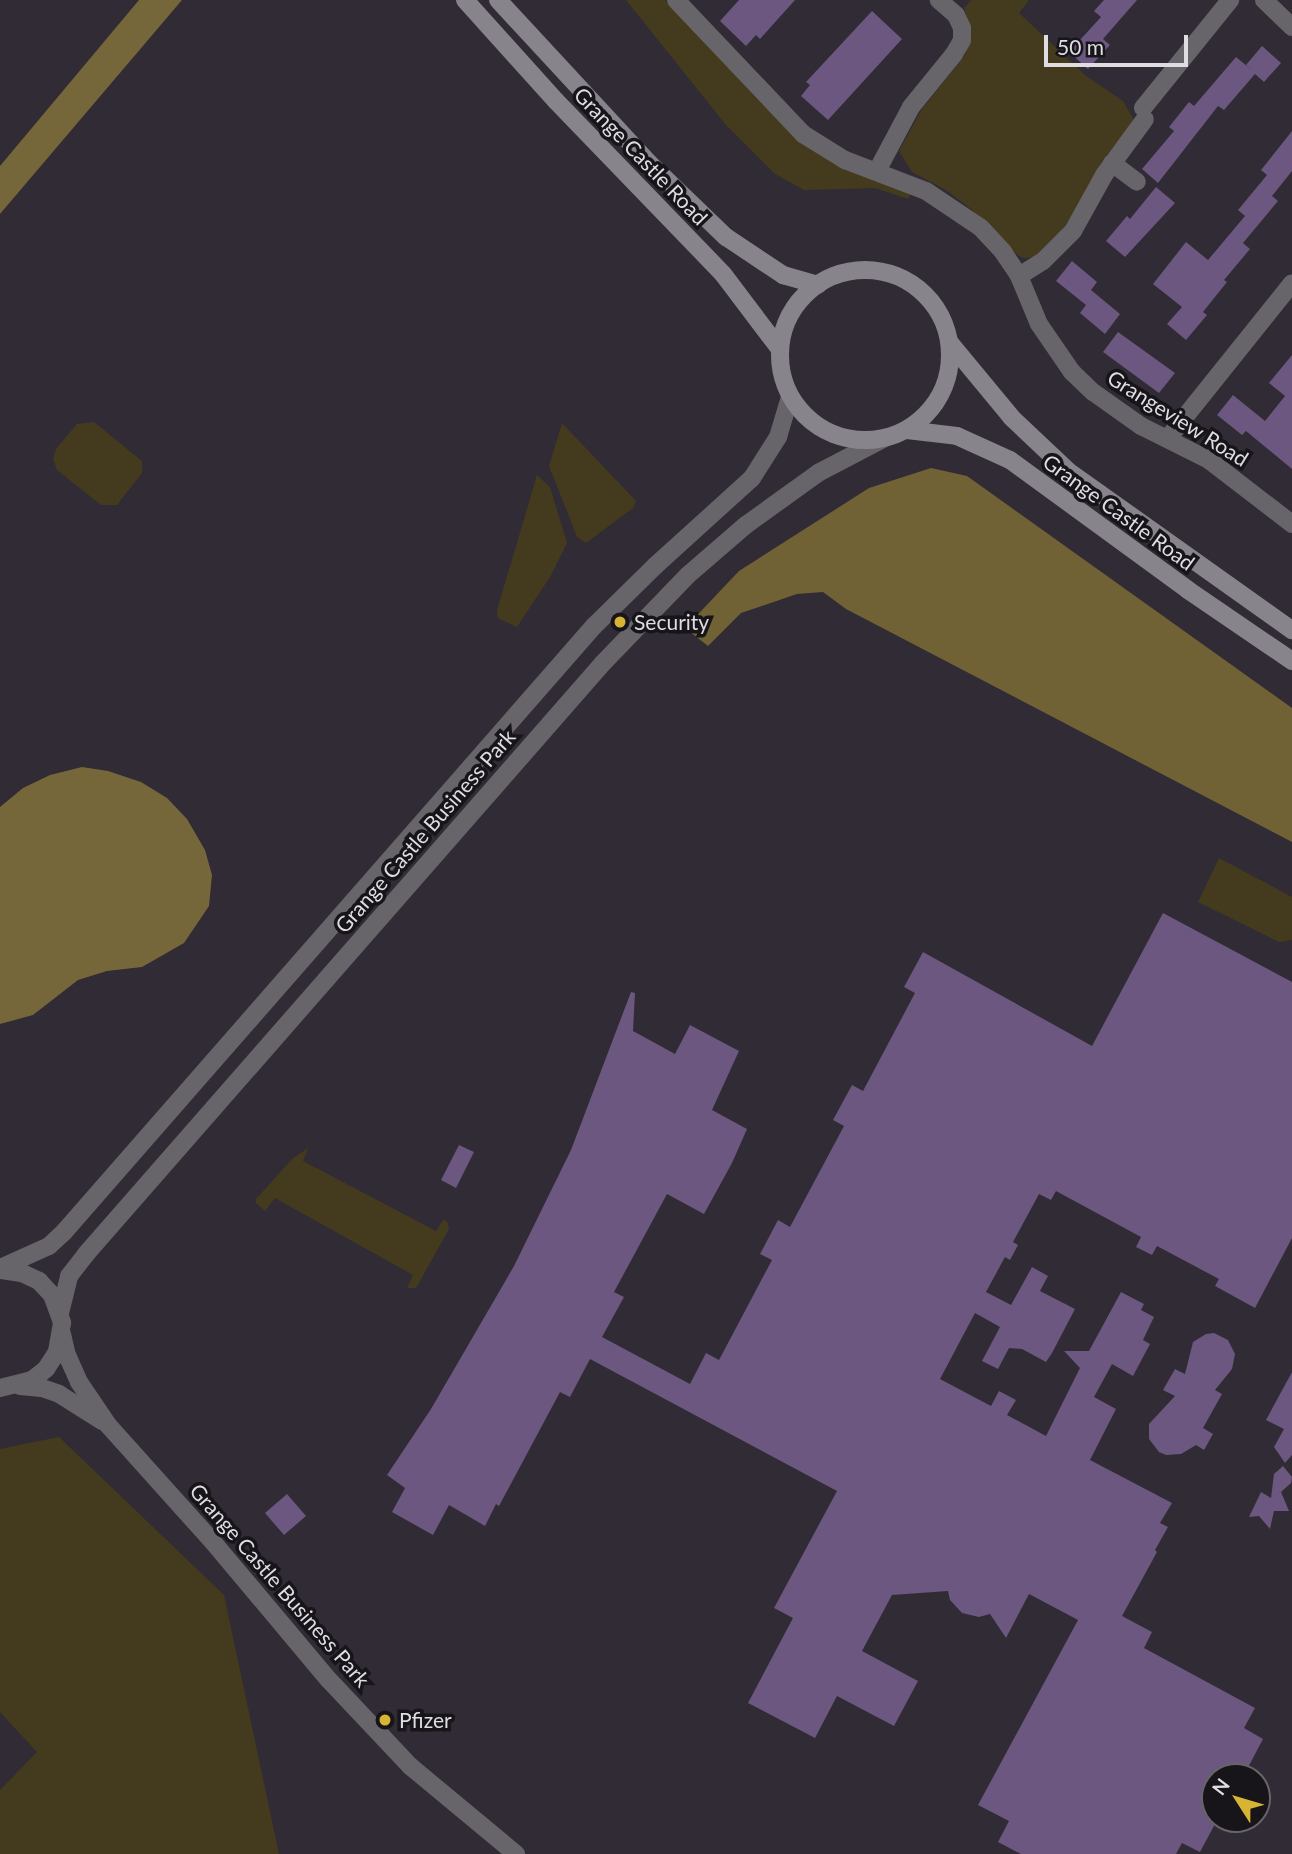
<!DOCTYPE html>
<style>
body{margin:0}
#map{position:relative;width:1292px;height:1854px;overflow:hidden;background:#302b34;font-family:Lato,sans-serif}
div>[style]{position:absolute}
.green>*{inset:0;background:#443b1e}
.forest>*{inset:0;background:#706234}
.water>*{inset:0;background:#756739}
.building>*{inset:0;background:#6b577f}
.minor>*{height:18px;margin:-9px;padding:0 9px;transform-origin:9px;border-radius:9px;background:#676569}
.secondary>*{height:18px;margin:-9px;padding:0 9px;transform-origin:9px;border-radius:9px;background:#87848b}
.secondary>.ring{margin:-9px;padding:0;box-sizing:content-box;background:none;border:18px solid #87848b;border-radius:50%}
.dots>*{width:19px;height:19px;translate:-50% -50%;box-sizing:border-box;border:4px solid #171519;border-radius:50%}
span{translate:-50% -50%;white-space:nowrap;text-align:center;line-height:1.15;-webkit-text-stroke:7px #171519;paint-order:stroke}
.street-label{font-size:21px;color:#dfdce2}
.poi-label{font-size:21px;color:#dfdce2}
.left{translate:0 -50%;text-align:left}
.north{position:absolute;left:1201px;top:1763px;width:70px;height:70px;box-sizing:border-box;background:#171519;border:2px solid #676569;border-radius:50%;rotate:307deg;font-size:19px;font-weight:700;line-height:28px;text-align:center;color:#dfdce2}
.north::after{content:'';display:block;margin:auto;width:24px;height:32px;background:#d7b434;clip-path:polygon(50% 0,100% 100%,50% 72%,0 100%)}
.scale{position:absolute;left:1044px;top:35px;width:144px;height:32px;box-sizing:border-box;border:4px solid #dfdce2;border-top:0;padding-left:9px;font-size:21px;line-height:24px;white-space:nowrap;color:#dfdce2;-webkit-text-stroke:5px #171519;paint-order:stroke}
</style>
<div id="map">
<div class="green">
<i style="clip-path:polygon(626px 0,665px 0,793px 134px,911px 194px,908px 199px,875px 188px,804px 190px,775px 174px,726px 125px)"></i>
<i style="clip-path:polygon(971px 0,1029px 0,1019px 13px,1086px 76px,1123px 101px,1135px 122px,1105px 157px,1077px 210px,1060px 232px,1034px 257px,1023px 258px,1013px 252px,971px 209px,946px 190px,912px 172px,899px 151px,922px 109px,965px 55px,971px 32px,964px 8px)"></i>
<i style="clip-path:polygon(94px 422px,142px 461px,142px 473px,117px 505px,101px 505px,57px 470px,53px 459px,56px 449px,77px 424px)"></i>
<i style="clip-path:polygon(562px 423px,636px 501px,633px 508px,586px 543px,577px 537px,549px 466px)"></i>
<i style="clip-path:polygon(537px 475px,550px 487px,567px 543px,550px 577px,517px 627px,498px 618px,497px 610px)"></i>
<i style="clip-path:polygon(1219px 858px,1292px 897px,1292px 940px,1279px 942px,1198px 902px)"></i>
<i style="clip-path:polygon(308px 1148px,303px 1161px,436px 1231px,444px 1219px,448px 1223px,449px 1229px,416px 1288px,407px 1288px,413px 1275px,275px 1198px,265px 1211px,256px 1203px,256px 1199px,292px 1159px)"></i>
<i style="clip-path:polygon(59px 1437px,224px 1595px,279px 1854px,0 1854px,0 1790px,37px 1752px,0 1712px,0 1449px)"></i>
</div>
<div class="forest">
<i style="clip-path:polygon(931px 468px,967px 476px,1292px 708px,1292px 842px,846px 609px,823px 592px,797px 594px,741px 613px,708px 646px,685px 628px,739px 571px,869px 488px)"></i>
</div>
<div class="water">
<i style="clip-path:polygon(139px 0,182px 0,0 214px,0 166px)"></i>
<i style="clip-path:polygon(82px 767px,108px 771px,141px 782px,167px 798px,187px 819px,205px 850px,212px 875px,209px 906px,184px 943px,142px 967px,107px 971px,78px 980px,33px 1015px,0 1024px,0 807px,23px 788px,50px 775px)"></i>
</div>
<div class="building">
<i style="clip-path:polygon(739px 0,795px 0,760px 39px,756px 35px,746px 46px,720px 21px)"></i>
<i style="clip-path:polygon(1104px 0,1137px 0,1103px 39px,1110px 45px,1088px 69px,1069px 52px,1101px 17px,1094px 11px)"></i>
<i style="clip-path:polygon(872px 11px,902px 39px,828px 120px,801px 96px,810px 85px,806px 82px)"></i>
<i style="clip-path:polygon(1262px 46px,1281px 63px,1264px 82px,1255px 74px,1224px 110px,1218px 106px,1158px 183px,1142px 169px,1174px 131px,1169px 127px,1189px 102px,1194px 106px,1236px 57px,1253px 71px,1246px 65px)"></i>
<i style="clip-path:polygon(1292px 131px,1292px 171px,1272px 196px,1278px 201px,1243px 243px,1250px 249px,1224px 280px,1227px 282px,1203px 312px,1207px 315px,1186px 340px,1167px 324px,1182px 307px,1153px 284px,1186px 242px,1208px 260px,1245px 216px,1238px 210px,1267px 175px,1261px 170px)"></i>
<i style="clip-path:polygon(1156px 187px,1175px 203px,1125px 257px,1106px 241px,1127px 216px,1130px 219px)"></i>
<i style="clip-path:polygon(1072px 261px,1097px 282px,1091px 290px,1120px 314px,1105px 334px,1080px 313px,1086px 305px,1056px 281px)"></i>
<i style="clip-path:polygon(1118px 332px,1175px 373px,1159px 393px,1103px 352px)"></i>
<i style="clip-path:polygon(1292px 355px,1292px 469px,1246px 431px,1242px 435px,1217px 415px,1233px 395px,1265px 421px,1285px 396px,1269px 383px)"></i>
<i style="clip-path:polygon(1163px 913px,1292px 982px,1292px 1238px,1255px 1308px,1215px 1286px,1219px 1279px,1157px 1246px,1152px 1255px,1136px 1247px,1141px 1237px,1056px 1191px,1051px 1200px,1039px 1194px,1013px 1242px,1018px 1245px,1010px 1260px,1005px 1257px,986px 1292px,1011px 1305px,1032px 1267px,1048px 1276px,1040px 1291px,1075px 1309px,1052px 1353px,1046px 1362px,1022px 1349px,1009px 1348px,998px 1369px,982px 1361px,1000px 1327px,975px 1313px,940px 1379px,991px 1406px,999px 1391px,1016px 1400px,1007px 1415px,1046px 1436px,1080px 1368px,1064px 1351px,1089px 1351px,1121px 1292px,1144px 1304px,1141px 1310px,1154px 1317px,1143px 1340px,1150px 1344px,1133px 1376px,1112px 1364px,1094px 1397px,1116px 1409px,1090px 1460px,1172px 1503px,1160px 1523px,1168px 1527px,1155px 1550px,1157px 1552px,1122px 1616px,1152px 1632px,1144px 1648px,1255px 1708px,1244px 1728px,1263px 1739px,1243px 1777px,1222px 1769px,1215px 1777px,1207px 1796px,1215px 1799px,1215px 1824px,1200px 1852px,1182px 1843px,1176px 1854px,1021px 1854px,998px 1842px,1009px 1821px,978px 1805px,1078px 1620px,1029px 1594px,1006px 1638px,990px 1614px,979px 1617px,962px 1613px,950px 1600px,948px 1591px,892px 1595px,862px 1651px,918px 1681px,894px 1726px,837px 1696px,815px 1738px,748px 1703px,793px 1618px,774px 1608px,837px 1491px,590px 1359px,570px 1397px,560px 1392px,499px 1506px,496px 1504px,485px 1526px,449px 1505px,433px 1535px,392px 1512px,405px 1488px,387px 1475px,431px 1409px,514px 1266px,571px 1150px,631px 992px,635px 993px,633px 1031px,675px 1054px,690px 1025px,739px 1051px,712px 1110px,747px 1129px,732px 1163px,704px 1214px,667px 1194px,614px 1292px,624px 1297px,602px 1337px,690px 1384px,706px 1353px,719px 1360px,772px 1260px,760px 1254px,778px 1220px,790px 1227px,844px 1126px,833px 1120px,852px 1085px,863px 1091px,915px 993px,904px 987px,923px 952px,1092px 1046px)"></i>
<i style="clip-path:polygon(459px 1145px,474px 1152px,456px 1188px,441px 1180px)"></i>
<i style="clip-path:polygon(1214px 1333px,1228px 1340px,1235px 1354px,1232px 1369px,1215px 1390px,1222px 1394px,1203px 1428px,1213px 1434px,1204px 1450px,1196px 1445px,1181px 1454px,1166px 1455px,1159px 1452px,1149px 1439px,1149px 1424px,1175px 1396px,1163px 1390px,1175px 1369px,1185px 1374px,1193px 1342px,1206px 1334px)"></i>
<i style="clip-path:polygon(1292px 1372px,1292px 1455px,1285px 1463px,1274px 1447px,1284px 1429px,1266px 1420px)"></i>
<i style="clip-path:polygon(1283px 1466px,1292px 1477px,1291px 1483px,1281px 1492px,1289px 1511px,1274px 1511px,1270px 1529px,1259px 1516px,1249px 1517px,1261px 1492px,1271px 1498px,1274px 1474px)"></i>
<i style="clip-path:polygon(287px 1494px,306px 1516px,284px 1535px,265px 1513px)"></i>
</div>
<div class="minor">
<i style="left:676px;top:0;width:185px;rotate:46.5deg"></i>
<i style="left:803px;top:134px;width:49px;rotate:31.8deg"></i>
<i style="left:845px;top:160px;width:87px;rotate:20.9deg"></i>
<i style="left:926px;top:191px;width:66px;rotate:33.9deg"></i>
<i style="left:981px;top:228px;width:33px;rotate:47deg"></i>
<i style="left:1003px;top:252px;width:29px;rotate:56deg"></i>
<i style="left:1019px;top:276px;width:52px;rotate:67.4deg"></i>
<i style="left:1039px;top:324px;width:58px;rotate:55.5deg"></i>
<i style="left:1072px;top:372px;width:29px;rotate:44deg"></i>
<i style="left:1093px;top:392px;width:59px;rotate:35.3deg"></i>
<i style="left:1141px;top:426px;width:76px;rotate:26.6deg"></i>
<i style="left:1209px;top:460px;width:105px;rotate:37.6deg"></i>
<i style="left:1264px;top:0;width:39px;rotate:44deg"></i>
<i style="left:1143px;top:108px;width:139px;rotate:-51.1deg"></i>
<i style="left:1112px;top:163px;width:31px;rotate:37deg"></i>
<i style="left:877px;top:171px;width:72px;rotate:-62deg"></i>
<i style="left:911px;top:107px;width:68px;rotate:-50.9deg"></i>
<i style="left:954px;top:54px;width:16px;rotate:-60deg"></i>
<i style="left:962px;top:40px;width:12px;rotate:-90deg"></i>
<i style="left:962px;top:28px;width:14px;rotate:-115deg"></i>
<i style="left:956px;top:15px;width:23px;rotate:-139deg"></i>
<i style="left:1019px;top:276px;width:28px;rotate:-32deg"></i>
<i style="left:1043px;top:261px;width:42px;rotate:-45deg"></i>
<i style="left:1073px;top:231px;width:64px;rotate:-61deg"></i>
<i style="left:1104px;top:175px;width:69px;rotate:-53.8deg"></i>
<i style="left:1168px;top:438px;width:198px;rotate:-51.3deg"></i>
<i style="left:0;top:1268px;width:54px;rotate:-24.2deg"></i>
<i style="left:49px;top:1246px;width:21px;rotate:-43deg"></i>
<i style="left:64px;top:1232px;width:805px;rotate:-48.83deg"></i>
<i style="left:594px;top:626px;width:86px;rotate:-44.5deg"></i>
<i style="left:655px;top:566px;width:131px;rotate:-42.2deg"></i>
<i style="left:752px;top:478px;width:49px;rotate:-57.6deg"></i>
<i style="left:778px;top:437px;width:42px;rotate:-73.3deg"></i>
<i style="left:0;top:1270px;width:22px;rotate:8deg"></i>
<i style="left:22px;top:1273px;width:19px;rotate:25deg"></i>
<i style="left:39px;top:1281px;width:19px;rotate:47deg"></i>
<i style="left:52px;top:1295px;width:30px;rotate:70deg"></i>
<i style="left:62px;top:1323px;width:29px;rotate:100deg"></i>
<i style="left:57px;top:1352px;width:20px;rotate:123deg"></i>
<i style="left:46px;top:1369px;width:18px;rotate:142deg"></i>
<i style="left:32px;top:1380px;width:33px;rotate:166deg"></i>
<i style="left:60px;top:1313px;width:38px;rotate:-76deg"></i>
<i style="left:69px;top:1276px;width:28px;rotate:-52deg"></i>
<i style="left:86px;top:1254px;width:785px;rotate:-48.82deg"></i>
<i style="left:603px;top:663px;width:122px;rotate:-46deg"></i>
<i style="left:688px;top:575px;width:77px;rotate:-40.8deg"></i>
<i style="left:746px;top:525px;width:89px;rotate:-35.8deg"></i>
<i style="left:818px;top:473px;width:76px;rotate:-27.6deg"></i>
<i style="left:62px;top:1334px;width:22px;rotate:77deg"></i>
<i style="left:67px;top:1355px;width:30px;rotate:66deg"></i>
<i style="left:79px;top:1382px;width:52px;rotate:56deg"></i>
<i style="left:108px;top:1425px;width:157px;rotate:48.1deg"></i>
<i style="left:213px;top:1542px;width:180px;rotate:50deg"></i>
<i style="left:329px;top:1680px;width:118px;rotate:46.7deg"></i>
<i style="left:410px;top:1766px;width:138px;rotate:39.7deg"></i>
<i style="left:20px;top:1386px;width:22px;rotate:5deg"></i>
<i style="left:42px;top:1388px;width:18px;rotate:19deg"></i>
<i style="left:59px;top:1394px;width:51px;rotate:32.1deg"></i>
</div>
<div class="secondary">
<i style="left:465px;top:0;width:136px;rotate:48deg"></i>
<i style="left:556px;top:101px;width:240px;rotate:46deg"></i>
<i style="left:723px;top:274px;width:93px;rotate:52.9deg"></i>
<i style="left:498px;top:0;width:222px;rotate:47.2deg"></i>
<i style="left:649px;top:163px;width:107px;rotate:43.9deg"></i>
<i style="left:726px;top:237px;width:69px;rotate:33.7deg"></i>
<i style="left:783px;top:275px;width:36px;rotate:16deg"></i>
<i class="ring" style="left:780px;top:270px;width:152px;height:152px"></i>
<i style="left:950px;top:343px;width:97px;rotate:50.4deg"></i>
<i style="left:1012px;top:418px;width:77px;rotate:43.4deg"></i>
<i style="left:1068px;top:471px;width:275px;rotate:35.4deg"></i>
<i style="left:907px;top:430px;width:50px;rotate:6.8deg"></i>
<i style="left:957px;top:436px;width:58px;rotate:24.4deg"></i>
<i style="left:1010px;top:460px;width:220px;rotate:36.1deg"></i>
<i style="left:1188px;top:590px;width:126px;rotate:34.3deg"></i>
</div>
<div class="dots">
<i style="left:620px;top:622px;background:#d7b434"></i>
<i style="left:385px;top:1720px;background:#d7b434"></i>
</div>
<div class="street-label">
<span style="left:641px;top:156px;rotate:46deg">Grange Castle Road</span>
<span style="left:1178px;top:418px;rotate:32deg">Grangeview Road</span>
<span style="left:1119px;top:512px;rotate:36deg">Grange Castle Road</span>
<span style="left:425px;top:831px;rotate:-49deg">Grange Castle Business Park</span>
<span style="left:280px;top:1585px;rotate:49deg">Grange Castle Business Park</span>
</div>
<div class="poi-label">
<span class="left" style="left:634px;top:622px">Security</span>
<span class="left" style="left:399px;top:1720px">Pfizer</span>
</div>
<div class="north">N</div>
<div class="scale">50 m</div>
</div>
